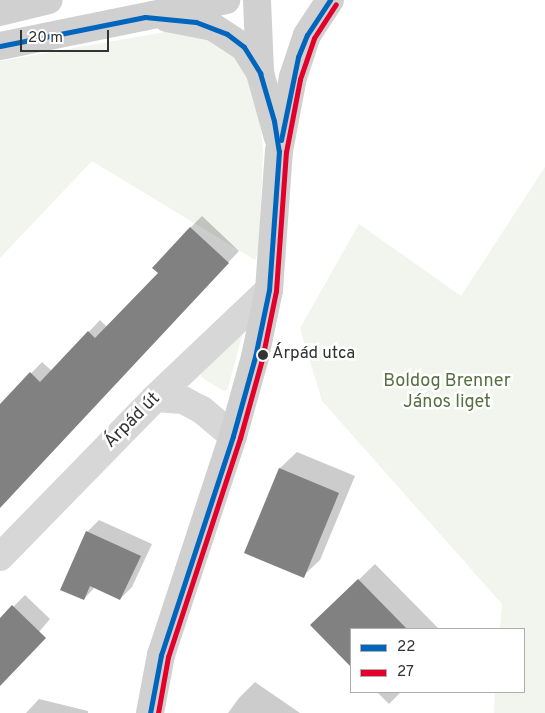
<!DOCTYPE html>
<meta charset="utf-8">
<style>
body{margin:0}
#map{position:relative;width:545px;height:713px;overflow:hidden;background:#fff;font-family:Overpass,sans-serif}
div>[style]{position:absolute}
.green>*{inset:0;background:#f1f5ed}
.shadow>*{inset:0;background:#0003}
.building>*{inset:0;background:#818181}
.street>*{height:28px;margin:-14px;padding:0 14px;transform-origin:14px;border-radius:14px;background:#d7d7d7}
.secondary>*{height:28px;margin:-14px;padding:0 14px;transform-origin:14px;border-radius:14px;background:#d0d0d0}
.bus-1>*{height:5px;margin:-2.5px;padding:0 2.5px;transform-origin:2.5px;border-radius:2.5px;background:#0065bd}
.bus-2>*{height:5px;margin:-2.5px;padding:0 2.5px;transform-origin:2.5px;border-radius:2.5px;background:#e4002b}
.dots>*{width:14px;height:14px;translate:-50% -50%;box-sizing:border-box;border:2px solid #fff;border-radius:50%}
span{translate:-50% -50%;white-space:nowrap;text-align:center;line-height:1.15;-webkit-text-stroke:5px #fff;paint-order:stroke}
.bus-label{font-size:17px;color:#333}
.left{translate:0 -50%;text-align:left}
.park-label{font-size:18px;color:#56703f}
.street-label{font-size:18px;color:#333}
.legend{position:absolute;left:350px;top:628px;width:175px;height:65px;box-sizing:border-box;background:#fff;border:1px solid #adadad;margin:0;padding:6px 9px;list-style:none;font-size:15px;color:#333}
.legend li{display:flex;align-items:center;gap:10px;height:25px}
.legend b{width:25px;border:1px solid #adadad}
.scale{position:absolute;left:20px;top:30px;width:89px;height:22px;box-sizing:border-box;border:2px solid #333;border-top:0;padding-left:6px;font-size:15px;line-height:18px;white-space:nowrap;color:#333;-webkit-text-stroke:4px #fff;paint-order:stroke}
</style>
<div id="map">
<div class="green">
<i style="clip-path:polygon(165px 32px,182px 32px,211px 40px,237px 57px,244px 68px,260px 117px,263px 153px,259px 250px,255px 260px,92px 161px,0 258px,0 61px)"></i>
<i style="clip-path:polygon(545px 167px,545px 713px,494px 713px,495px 692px,524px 692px,524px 629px,500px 629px,502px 604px,322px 401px,300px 328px,359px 224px,461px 296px)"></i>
<i style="clip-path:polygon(243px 332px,228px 388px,226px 391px,222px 390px,201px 377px,201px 373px)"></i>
</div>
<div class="shadow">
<i style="clip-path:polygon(202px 216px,239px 251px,0 507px,0 406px,42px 362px,52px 371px,100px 320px,107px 327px,160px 273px,190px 228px)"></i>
<i style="clip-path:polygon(297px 452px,355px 476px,320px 560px,303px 576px,245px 552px,280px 468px)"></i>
<i style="clip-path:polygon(99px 520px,152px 544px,132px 587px,120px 599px,95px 587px,84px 599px,87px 532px)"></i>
<i style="clip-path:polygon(375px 564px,439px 629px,351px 629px,351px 666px,312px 625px)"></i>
<i style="clip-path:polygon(25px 595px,50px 619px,0 678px,0 620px)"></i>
<i style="clip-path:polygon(255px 682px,300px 713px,228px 713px,239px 698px)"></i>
<i style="clip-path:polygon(377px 692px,401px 692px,389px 704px)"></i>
<i style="clip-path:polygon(39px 699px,88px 711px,88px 713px,26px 713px)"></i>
</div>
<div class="building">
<i style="clip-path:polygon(190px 227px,229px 263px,0 508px,0 404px,30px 372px,40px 382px,88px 331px,95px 338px,158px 273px,152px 268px)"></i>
<i style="clip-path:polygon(279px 468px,339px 493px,304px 578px,244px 553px)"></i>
<i style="clip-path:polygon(86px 531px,141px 556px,120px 600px,90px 586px,84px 600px,60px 590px)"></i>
<i style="clip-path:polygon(358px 579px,407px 629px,351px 629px,351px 667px,310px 625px)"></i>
<i style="clip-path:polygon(12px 605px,46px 638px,0 686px,0 618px)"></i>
</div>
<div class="street">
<i style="left:155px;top:398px;width:28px;rotate:4deg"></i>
<i style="left:183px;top:400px;width:21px;rotate:28deg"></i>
<i style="left:202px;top:410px;width:40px;rotate:40deg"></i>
<i style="left:0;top:557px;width:222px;rotate:-45.7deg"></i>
<i style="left:155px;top:398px;width:157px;rotate:-43.5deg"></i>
</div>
<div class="secondary">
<i style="left:257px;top:0;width:72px;rotate:87.6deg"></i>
<i style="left:0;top:12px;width:50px;rotate:-13.8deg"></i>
<i style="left:167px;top:18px;width:47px;rotate:11.1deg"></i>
<i style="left:213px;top:27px;width:37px;rotate:33deg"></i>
<i style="left:244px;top:47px;width:31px;rotate:58deg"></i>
<i style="left:260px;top:73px;width:67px;rotate:74.5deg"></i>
<i style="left:0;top:46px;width:231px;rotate:-11.5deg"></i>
<i style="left:150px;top:713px;width:59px;rotate:-79.3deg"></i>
<i style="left:161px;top:655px;width:231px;rotate:-71.8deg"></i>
<i style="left:233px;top:436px;width:82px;rotate:-74.4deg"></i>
<i style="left:255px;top:357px;width:68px;rotate:-78.2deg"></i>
<i style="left:269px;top:290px;width:139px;rotate:-85.9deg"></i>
<i style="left:279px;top:151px;width:75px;rotate:-79.3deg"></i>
<i style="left:293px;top:77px;width:44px;rotate:-71.6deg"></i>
<i style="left:307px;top:35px;width:42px;rotate:-56.7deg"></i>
</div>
<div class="bus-1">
<i style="left:0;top:46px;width:148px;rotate:-11.3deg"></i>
<i style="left:145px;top:17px;width:51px;rotate:5.6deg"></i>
<i style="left:196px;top:22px;width:33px;rotate:21deg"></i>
<i style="left:227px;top:34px;width:21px;rotate:37deg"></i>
<i style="left:244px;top:47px;width:31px;rotate:58deg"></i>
<i style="left:260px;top:73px;width:50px;rotate:73.7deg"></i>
<i style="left:274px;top:121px;width:30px;rotate:81deg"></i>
<i style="left:279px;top:151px;width:139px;rotate:94.1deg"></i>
<i style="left:269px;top:290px;width:68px;rotate:101.8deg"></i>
<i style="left:255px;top:357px;width:82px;rotate:105.6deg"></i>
<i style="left:233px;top:436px;width:231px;rotate:108.2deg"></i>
<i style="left:161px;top:655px;width:59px;rotate:100.7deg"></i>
<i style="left:281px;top:140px;width:85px;rotate:-78.4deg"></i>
<i style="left:298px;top:57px;width:24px;rotate:-68deg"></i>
<i style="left:307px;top:35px;width:42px;rotate:-56.7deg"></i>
</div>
<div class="bus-2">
<i style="left:158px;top:713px;width:57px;rotate:-79.9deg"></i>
<i style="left:168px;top:657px;width:231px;rotate:-71.8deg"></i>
<i style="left:240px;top:438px;width:82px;rotate:-74.4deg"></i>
<i style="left:262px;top:359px;width:69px;rotate:-78.4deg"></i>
<i style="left:276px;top:291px;width:139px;rotate:-85.9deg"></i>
<i style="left:286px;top:152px;width:74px;rotate:-79.1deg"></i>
<i style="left:300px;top:79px;width:43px;rotate:-71.1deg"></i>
<i style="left:314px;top:38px;width:40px;rotate:-57.1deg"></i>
</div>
<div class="dots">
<i style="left:263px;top:355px;background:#333"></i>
</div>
<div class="bus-label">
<span class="left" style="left:272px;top:355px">Árpád utca</span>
</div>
<div class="park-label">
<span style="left:447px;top:393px">Boldog Brenner<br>János liget</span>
</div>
<div class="street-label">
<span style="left:133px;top:421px;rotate:-45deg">Árpád út</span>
</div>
<ul class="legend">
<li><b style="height:6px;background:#0065bd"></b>22</li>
<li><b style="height:6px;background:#e4002b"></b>27</li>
</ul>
<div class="scale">20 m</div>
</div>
